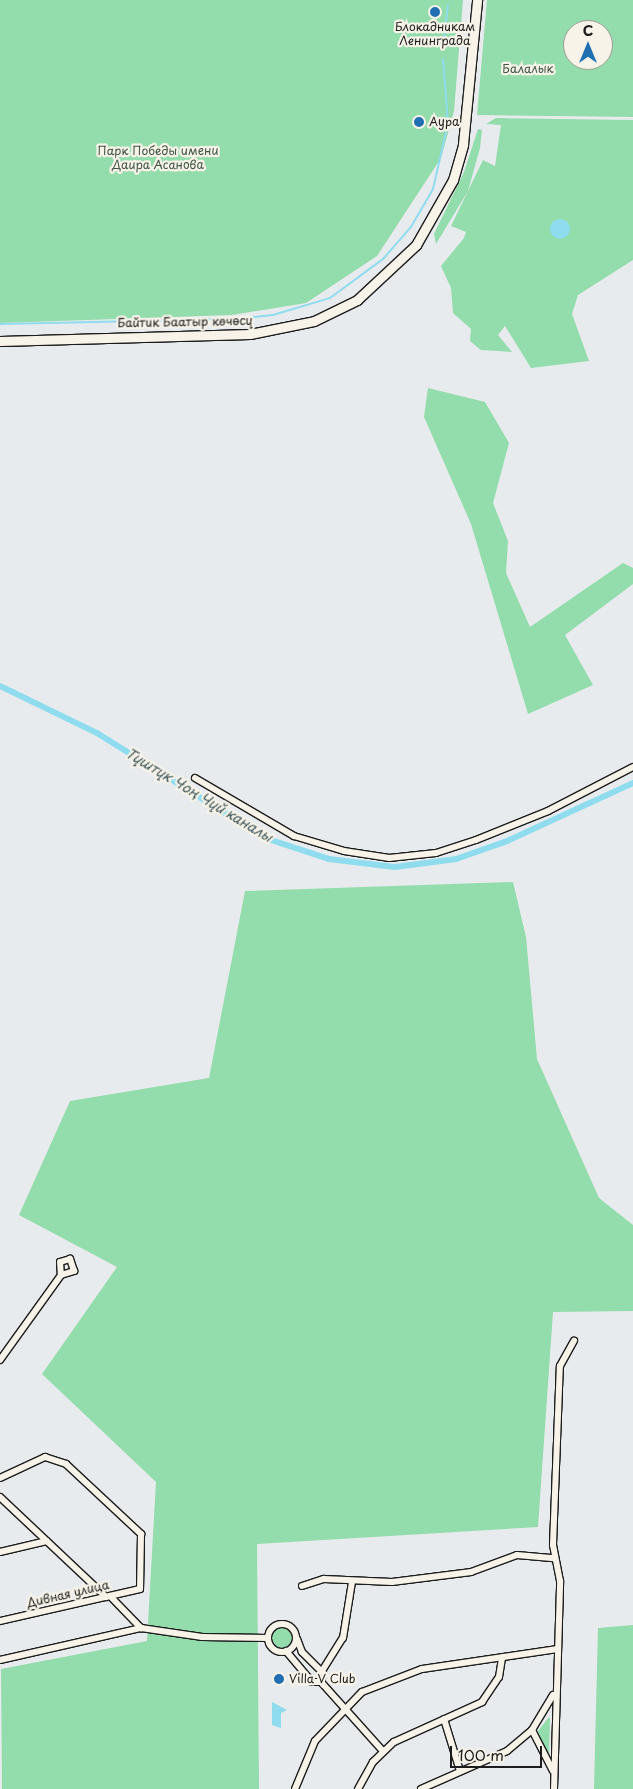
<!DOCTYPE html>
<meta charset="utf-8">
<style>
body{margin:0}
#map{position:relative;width:633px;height:1789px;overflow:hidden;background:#e8ebee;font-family:"Playpen Sans",sans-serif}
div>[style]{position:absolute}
.green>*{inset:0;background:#93dcab}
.round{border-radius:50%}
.water>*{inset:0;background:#8fdcef}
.stream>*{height:2px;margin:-1px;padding:0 1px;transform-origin:1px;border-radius:1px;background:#8fdcef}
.canal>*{height:6px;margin:-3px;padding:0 3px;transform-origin:3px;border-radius:3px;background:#8fdcef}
.roads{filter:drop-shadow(1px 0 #1c1c1c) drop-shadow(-1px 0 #1c1c1c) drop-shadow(0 1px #1c1c1c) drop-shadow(0 -1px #1c1c1c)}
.minor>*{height:6px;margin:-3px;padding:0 3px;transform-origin:3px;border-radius:3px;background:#f7f3e8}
.minor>.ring{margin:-3px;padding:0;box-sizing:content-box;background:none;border:6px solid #f7f3e8;border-radius:50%}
.secondary>*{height:9px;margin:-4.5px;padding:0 4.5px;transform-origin:4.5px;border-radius:4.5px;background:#f7f3e8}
.dots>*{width:14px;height:14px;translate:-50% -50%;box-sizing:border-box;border:2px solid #f7f3e8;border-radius:50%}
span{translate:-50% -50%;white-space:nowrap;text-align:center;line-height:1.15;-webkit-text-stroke:4.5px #f7f3e8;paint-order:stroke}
.poi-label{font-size:12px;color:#1c1c1c}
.left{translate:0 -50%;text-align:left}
.park-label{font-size:12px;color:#405647}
.street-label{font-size:12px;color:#1c1c1c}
.water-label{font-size:14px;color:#3e565b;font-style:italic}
.north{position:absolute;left:563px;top:20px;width:50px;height:50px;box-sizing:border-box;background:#f7f3e8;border:1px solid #9f9d96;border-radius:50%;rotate:0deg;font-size:14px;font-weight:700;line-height:20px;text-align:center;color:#1c1c1c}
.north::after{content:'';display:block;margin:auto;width:18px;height:22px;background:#1f6fb2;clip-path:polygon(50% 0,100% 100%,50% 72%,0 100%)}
.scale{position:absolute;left:450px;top:1746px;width:92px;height:22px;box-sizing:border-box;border:2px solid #1c1c1c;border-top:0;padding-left:6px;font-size:15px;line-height:18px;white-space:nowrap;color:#1c1c1c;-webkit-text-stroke:4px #f7f3e8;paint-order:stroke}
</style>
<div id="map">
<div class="green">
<i style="clip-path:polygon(0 0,463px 0,454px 111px,441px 158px,377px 256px,306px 303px,232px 315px,0 323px)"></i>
<i style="clip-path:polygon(evenodd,487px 0,633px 0,633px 117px,477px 115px,487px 0,573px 30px,603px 30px,603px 60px,573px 60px,573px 30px)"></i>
<i style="clip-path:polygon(496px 118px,633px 120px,633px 260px,578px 295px,572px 314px,589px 361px,531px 368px,505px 326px,498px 335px,512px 352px,481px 350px,470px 341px,471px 329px,453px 313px,451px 288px,441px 266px,464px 238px,466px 232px,451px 226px,483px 160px,495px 166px,501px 125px,486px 124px)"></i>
<i style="clip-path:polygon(478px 129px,482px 130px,480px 148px,468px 191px,436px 244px,434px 234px,464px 172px)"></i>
<i style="clip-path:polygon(428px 388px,485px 402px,509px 443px,493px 503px,508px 541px,506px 573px,530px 627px,623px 563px,633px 568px,633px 584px,565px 635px,593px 685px,528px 714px,471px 524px,424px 417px)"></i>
<i style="clip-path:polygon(513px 882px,526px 937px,537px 1059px,599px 1198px,633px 1225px,633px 1311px,553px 1312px,538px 1527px,257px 1544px,259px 1789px,2px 1789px,1px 1669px,147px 1641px,156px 1482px,42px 1374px,117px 1267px,19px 1215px,70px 1101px,209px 1078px,245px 891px)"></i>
<i style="clip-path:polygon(633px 1625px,633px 1789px,594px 1789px,598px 1628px)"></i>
<i class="round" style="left:272px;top:1626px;width:22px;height:22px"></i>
<i style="clip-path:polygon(549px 1717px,550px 1719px,549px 1759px,538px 1731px)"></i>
</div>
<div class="water">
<i class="round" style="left:550px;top:219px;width:20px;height:20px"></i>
<i style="clip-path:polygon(272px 1702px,287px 1710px,281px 1713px,281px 1728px,272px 1725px)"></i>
</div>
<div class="stream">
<i style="left:446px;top:21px;width:16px;rotate:-83deg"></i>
<i style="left:444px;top:45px;width:13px;rotate:-86deg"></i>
<i style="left:0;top:324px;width:235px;rotate:-1.2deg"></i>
<i style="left:235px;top:319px;width:38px;rotate:-6deg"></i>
<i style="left:273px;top:315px;width:59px;rotate:-16.6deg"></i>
<i style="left:330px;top:298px;width:66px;rotate:-36.3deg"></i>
<i style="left:383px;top:259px;width:43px;rotate:-48.8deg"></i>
<i style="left:411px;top:227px;width:44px;rotate:-59.9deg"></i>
<i style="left:433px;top:189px;width:68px;rotate:-77.2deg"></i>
<i style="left:448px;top:123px;width:64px;rotate:-94.5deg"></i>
</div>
<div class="canal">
<i style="left:0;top:686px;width:108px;rotate:25.9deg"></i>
<i style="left:97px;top:733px;width:198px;rotate:32deg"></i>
<i style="left:265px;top:838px;width:67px;rotate:18.2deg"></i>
<i style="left:329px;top:859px;width:66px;rotate:6.9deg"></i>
<i style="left:395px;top:867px;width:62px;rotate:-7.5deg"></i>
<i style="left:456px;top:859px;width:54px;rotate:-19.4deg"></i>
<i style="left:507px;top:841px;width:139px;rotate:-24.7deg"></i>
</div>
<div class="roads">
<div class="minor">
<i style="left:195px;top:778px;width:115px;rotate:30.4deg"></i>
<i style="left:294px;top:836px;width:52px;rotate:16.7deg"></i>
<i style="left:344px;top:851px;width:46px;rotate:8.8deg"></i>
<i style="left:389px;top:858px;width:47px;rotate:-6.1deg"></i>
<i style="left:436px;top:853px;width:42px;rotate:-18deg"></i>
<i style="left:476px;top:840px;width:78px;rotate:-21.9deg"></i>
<i style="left:548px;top:811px;width:96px;rotate:-27.4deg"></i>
<i style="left:0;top:1360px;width:105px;rotate:-54.3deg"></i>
<i style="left:61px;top:1275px;width:14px;rotate:-17deg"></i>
<i style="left:74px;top:1271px;width:13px;rotate:-108deg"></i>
<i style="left:70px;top:1259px;width:10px;rotate:163deg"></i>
<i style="left:60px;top:1262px;width:13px;rotate:86deg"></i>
<i style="left:0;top:1478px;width:50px;rotate:-25deg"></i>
<i style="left:45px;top:1457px;width:22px;rotate:18deg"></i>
<i style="left:66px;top:1464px;width:103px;rotate:43deg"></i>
<i style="left:141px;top:1534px;width:55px;rotate:91deg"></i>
<i style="left:140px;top:1589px;width:144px;rotate:167.1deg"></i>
<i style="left:0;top:1497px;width:146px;rotate:43.3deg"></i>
<i style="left:0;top:1552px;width:48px;rotate:-13.2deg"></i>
<i style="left:302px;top:1586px;width:23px;rotate:-18deg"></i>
<i style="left:324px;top:1579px;width:68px;rotate:2.5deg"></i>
<i style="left:392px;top:1582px;width:80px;rotate:-7.2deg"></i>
<i style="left:471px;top:1572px;width:49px;rotate:-20.3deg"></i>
<i style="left:517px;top:1555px;width:37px;rotate:5deg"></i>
<i style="left:110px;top:1596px;width:45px;rotate:45.9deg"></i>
<i class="ring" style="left:268px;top:1624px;width:22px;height:22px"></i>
<i style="left:286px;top:1651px;width:40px;rotate:50deg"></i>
<i style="left:312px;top:1682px;width:9px"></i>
<i style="left:321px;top:1682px;width:9px;rotate:-77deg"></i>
<i style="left:323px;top:1673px;width:30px;rotate:-135deg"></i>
<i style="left:302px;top:1652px;width:14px;rotate:-111deg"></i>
<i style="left:0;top:1660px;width:145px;rotate:-12.8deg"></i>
<i style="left:141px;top:1628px;width:62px;rotate:8.4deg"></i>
<i style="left:202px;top:1637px;width:66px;rotate:0.9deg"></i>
<i style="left:322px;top:1671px;width:39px;rotate:-58deg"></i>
<i style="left:343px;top:1638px;width:57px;rotate:-80.9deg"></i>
<i style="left:321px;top:1682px;width:93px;rotate:48.1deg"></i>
<i style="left:444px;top:1719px;width:54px;rotate:72.9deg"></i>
<i style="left:532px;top:1730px;width:46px;rotate:62.9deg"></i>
<i style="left:295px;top:1789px;width:52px;rotate:-67.4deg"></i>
<i style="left:315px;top:1741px;width:68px;rotate:-46.2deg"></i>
<i style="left:362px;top:1692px;width:64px;rotate:-21deg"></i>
<i style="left:422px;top:1669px;width:137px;rotate:-8.4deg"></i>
<i style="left:358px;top:1789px;width:31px;rotate:-61deg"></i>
<i style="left:373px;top:1762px;width:29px;rotate:-44deg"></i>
<i style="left:394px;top:1742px;width:97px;rotate:-24.4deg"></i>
<i style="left:482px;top:1702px;width:30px;rotate:-56deg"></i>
<i style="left:499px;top:1677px;width:20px;rotate:-81deg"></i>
<i style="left:421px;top:1789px;width:94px;rotate:-23.8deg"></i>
<i style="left:507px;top:1751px;width:33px;rotate:-40deg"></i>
<i style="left:532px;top:1730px;width:41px;rotate:-59deg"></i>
<i style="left:554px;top:1789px;width:208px;rotate:-88.3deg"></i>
<i style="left:560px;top:1581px;width:37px;rotate:-101deg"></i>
<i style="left:553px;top:1545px;width:179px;rotate:-87.8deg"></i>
<i style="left:560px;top:1366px;width:29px;rotate:-61deg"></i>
</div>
<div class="secondary">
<i style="left:0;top:341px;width:250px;rotate:-1.6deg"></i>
<i style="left:250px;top:334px;width:65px;rotate:-11.5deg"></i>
<i style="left:314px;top:321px;width:48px;rotate:-26deg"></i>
<i style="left:357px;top:300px;width:81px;rotate:-43deg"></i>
<i style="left:416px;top:245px;width:75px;rotate:-60.4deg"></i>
<i style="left:453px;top:180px;width:37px;rotate:-74deg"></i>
<i style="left:463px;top:144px;width:145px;rotate:-84.4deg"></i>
</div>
</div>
<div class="dots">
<i style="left:435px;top:12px;background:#1f6fb2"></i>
<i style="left:419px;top:122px;background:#1f6fb2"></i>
<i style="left:279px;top:1679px;background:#1f6fb2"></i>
</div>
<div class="poi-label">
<span style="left:435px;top:34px">Блокадникам<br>Ленинграда</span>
<span class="left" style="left:429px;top:122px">Аура</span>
<span class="left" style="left:289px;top:1679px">Villa V Club</span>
</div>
<div class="park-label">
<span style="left:528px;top:69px">Балалык</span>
<span style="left:158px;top:158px">Парк Победы имени<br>Даира Асанова</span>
</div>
<div class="street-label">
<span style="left:185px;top:322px;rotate:-1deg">Байтик Баатыр көчөсү</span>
<span style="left:68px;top:1594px;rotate:-13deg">Дивная улица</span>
</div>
<div class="water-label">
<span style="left:199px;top:795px;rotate:31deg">Түштүк Чоң Чүй каналы</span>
</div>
<div class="north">С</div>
<div class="scale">100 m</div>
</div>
